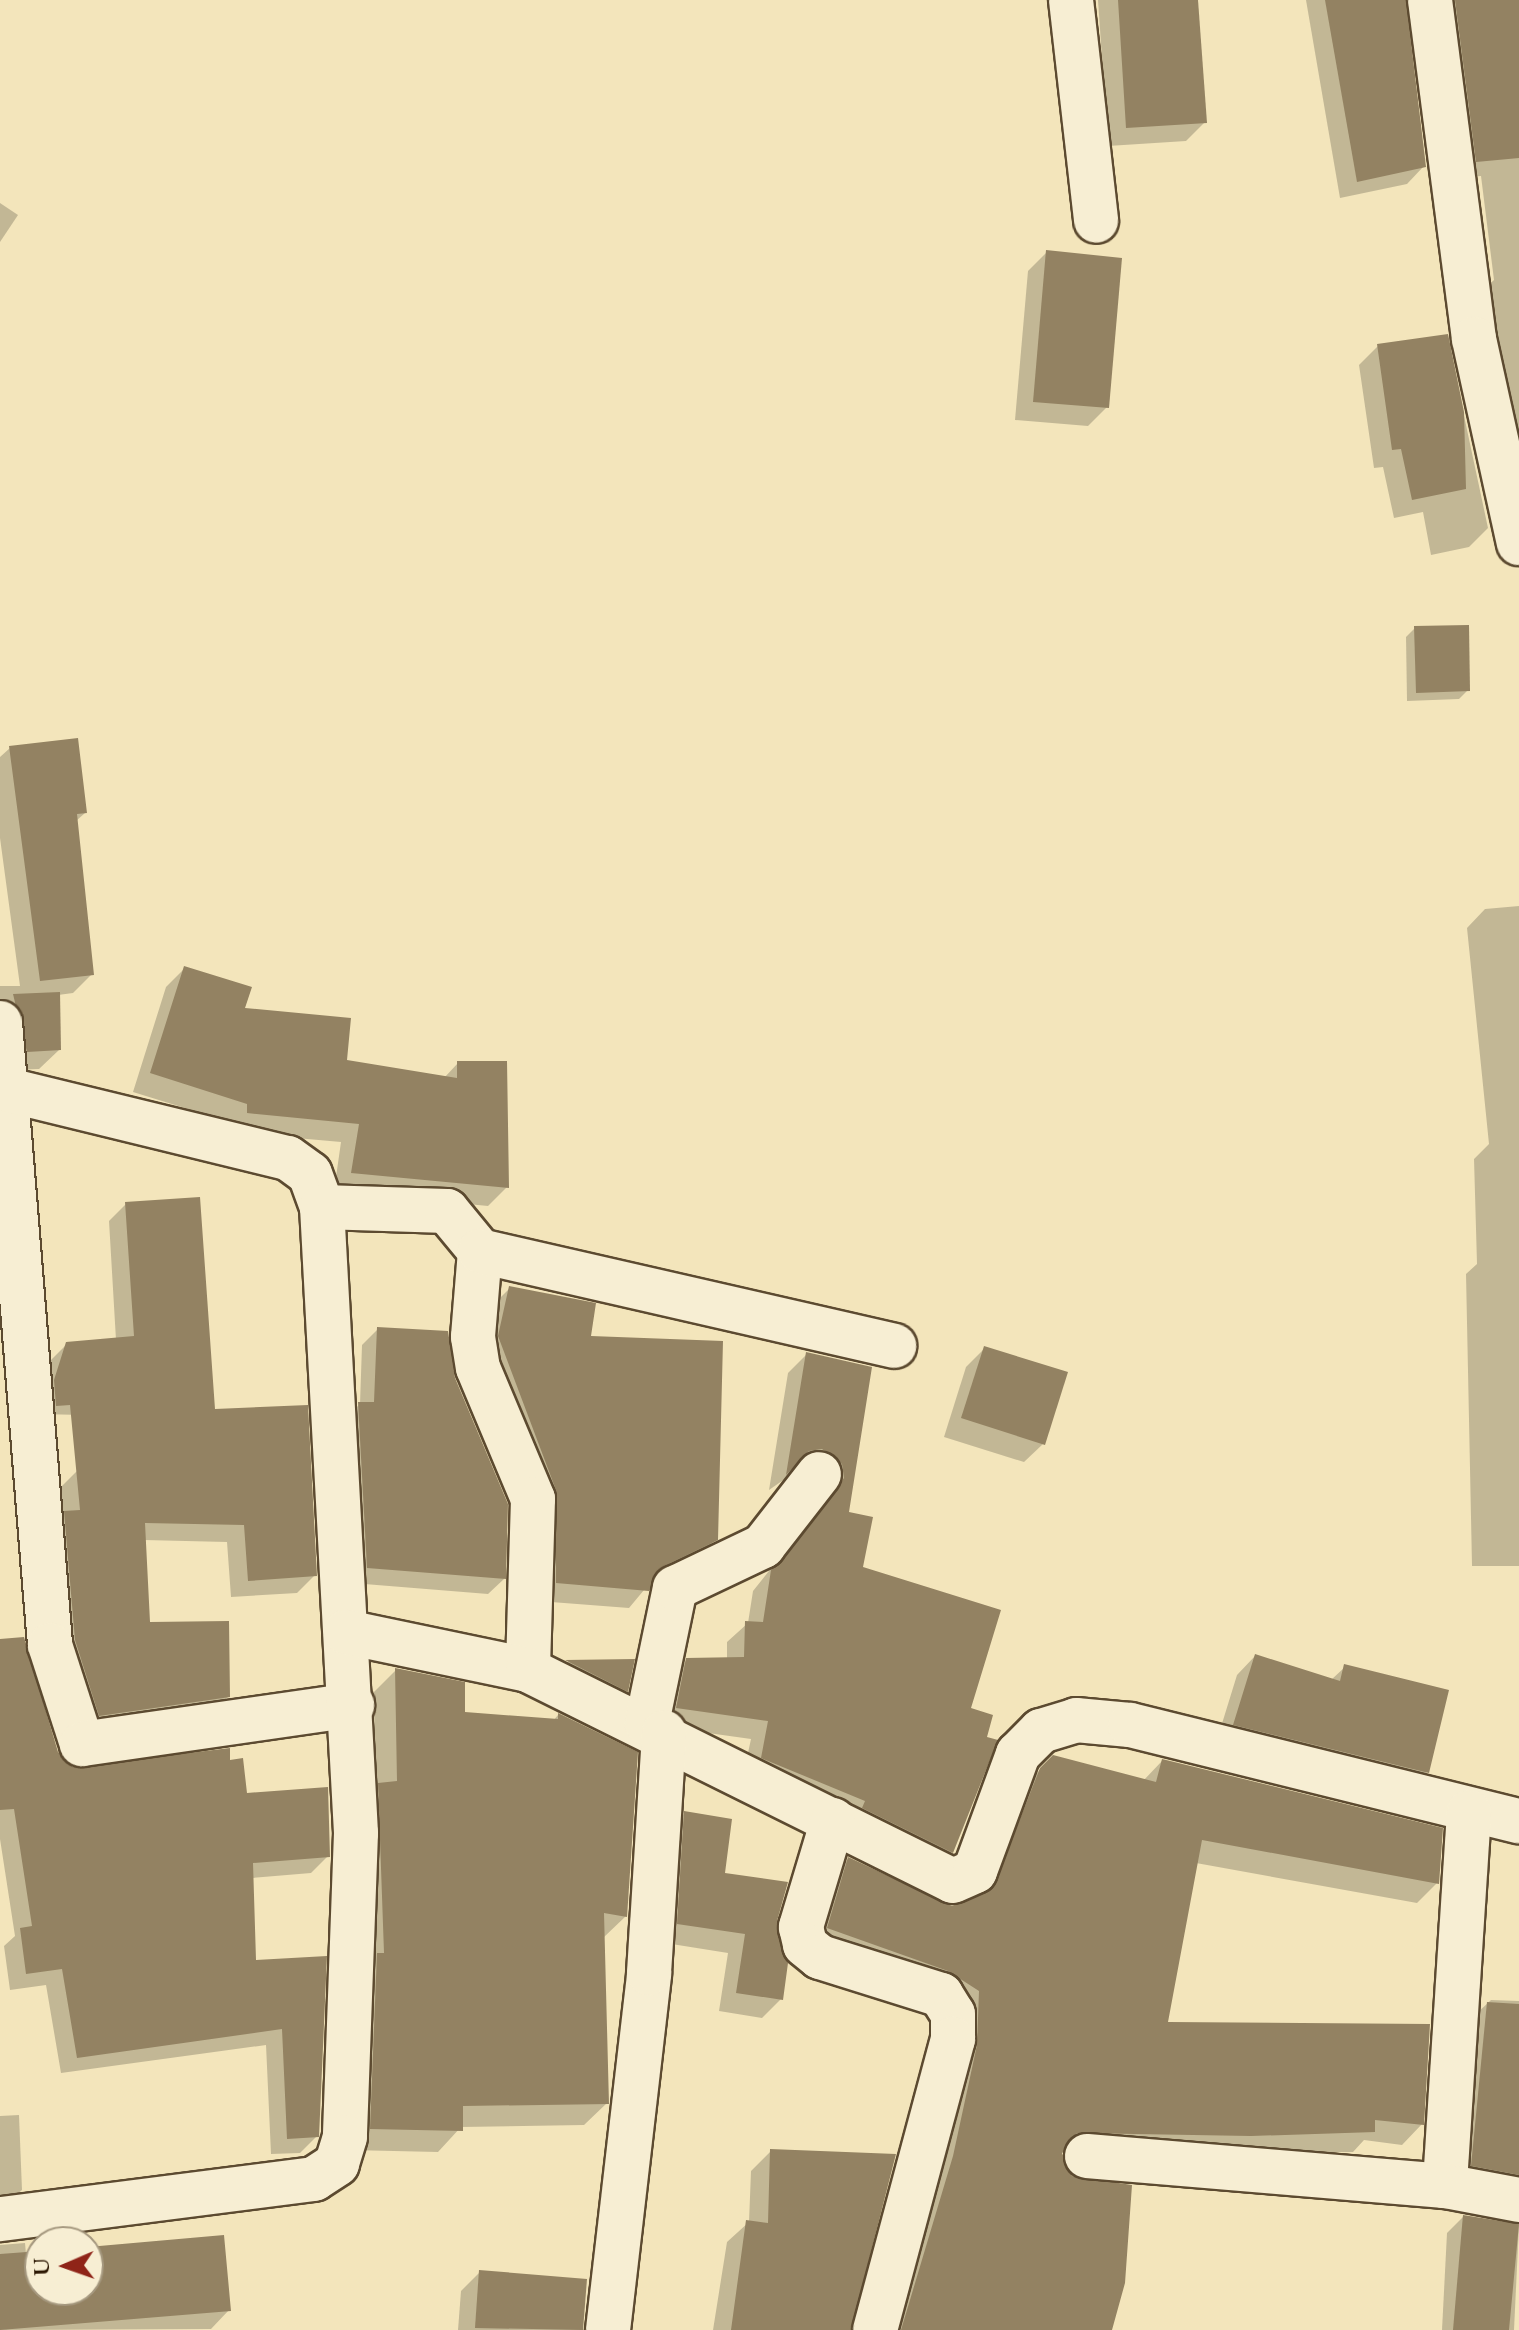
<!DOCTYPE html>
<style>
body{margin:0}
#map{position:relative;width:1519px;height:2330px;overflow:hidden;background:#f3e5bb;font-family:Cardo,serif}
div>[style]{position:absolute}
.shadow>*{inset:0;background:#0003}
.building>*{inset:0;background:#938262}
.roads{filter:drop-shadow(2px 0 #5c4a30) drop-shadow(-2px 0 #5c4a30) drop-shadow(0 2px #5c4a30) drop-shadow(0 -2px #5c4a30)}
.minor>*{height:44px;margin:-22px;padding:0 22px;transform-origin:22px;border-radius:22px;background:#f7eed3}
span{translate:-50% -50%;white-space:nowrap;text-align:center;line-height:1.15;-webkit-text-stroke:7px #f7eed3;paint-order:stroke}
.north{position:absolute;left:24px;top:2226px;width:80px;height:80px;box-sizing:border-box;background:#f7eed3;border:2px solid #a5987f;border-radius:50%;rotate:268deg;font-size:22px;font-weight:700;line-height:32px;text-align:center;color:#2a1601}
.north::after{content:'';display:block;margin:auto;width:28px;height:36px;background:#8f2418;clip-path:polygon(50% 0,100% 100%,50% 72%,0 100%)}
</style>
<div id="map">
<div class="shadow">
<i style="clip-path:polygon(1098px 0,1196px 0,1205px 122px,1186px 141px,1108px 146px)"></i>
<i style="clip-path:polygon(1306px 0,1404px 0,1424px 166px,1407px 184px,1340px 198px)"></i>
<i style="clip-path:polygon(1429px 0,1519px 0,1519px 521px,1483px 290px,1494px 280px,1481px 176px,1459px 178px)"></i>
<i style="clip-path:polygon(0 203px,18px 215px,0 242px)"></i>
<i style="clip-path:polygon(1047px 252px,1107px 407px,1088px 426px,1015px 420px,1028px 271px)"></i>
<i style="clip-path:polygon(1447px 336px,1488px 528px,1469px 547px,1431px 555px,1423px 512px,1394px 518px,1383px 467px,1374px 468px,1359px 365px,1378px 346px)"></i>
<i style="clip-path:polygon(1415px 628px,1468px 690px,1459px 699px,1407px 701px,1406px 637px)"></i>
<i style="clip-path:polygon(10px 748px,85px 813px,76px 821px,92px 974px,73px 993px,58px 995px,59px 1050px,39px 1069px,9px 1070px,0 1032px,0 986px,20px 986px,0 838px,0 757px)"></i>
<i style="clip-path:polygon(1519px 906px,1519px 1566px,1472px 1566px,1466px 1274px,1477px 1264px,1474px 1159px,1489px 1144px,1467px 928px,1485px 909px)"></i>
<i style="clip-path:polygon(185px 968px,243px 1010px,345px 1062px,444px 1078px,458px 1063px,507px 1187px,488px 1206px,334px 1191px,341px 1142px,229px 1132px,230px 1122px,133px 1092px,166px 987px)"></i>
<i style="clip-path:polygon(126px 1204px,213px 1412px,315px 1575px,297px 1593px,231px 1597px,227px 1542px,144px 1540px,148px 1624px,228px 1697px,210px 1714px,82px 1733px,48px 1531px,62px 1516px,59px 1489px,77px 1471px,83px 1415px,38px 1414px,49px 1362px,67px 1344px,116px 1340px,109px 1221px)"></i>
<i style="clip-path:polygon(510px 1288px,589px 1338px,716px 1539px,697px 1558px,654px 1578px,629px 1608px,538px 1601px,481px 1355px,492px 1306px)"></i>
<i style="clip-path:polygon(378px 1329px,453px 1378px,504px 1579px,488px 1594px,352px 1583px,343px 1420px,360px 1404px,362px 1345px)"></i>
<i style="clip-path:polygon(985px 1348px,1043px 1444px,1024px 1462px,944px 1437px,966px 1367px)"></i>
<i style="clip-path:polygon(807px 1354px,870px 1368px,846px 1513px,861px 1568px,969px 1710px,952px 1852px,933px 1871px,743px 1776px,751px 1739px,658px 1726px,668px 1679px,687px 1660px,727px 1659px,727px 1642px,748px 1623px,753px 1591px,826px 1499px,802px 1467px,769px 1490px,788px 1373px)"></i>
<i style="clip-path:polygon(0 1641px,56px 1753px,73px 1770px,228px 1762px,245px 1795px,328px 1856px,311px 1873px,252px 1878px,254px 1962px,324px 1958px,317px 2136px,300px 2153px,271px 2154px,266px 2045px,61px 2073px,46px 1985px,10px 1990px,4px 1946px,15px 1936px,0 1839px)"></i>
<i style="clip-path:polygon(1255px 1656px,1331px 1680px,1345px 1667px,1427px 1772px,1408px 1791px,1216px 1743px,1237px 1675px)"></i>
<i style="clip-path:polygon(632px 1661px,626px 1691px,608px 1709px,548px 1680px,565px 1662px)"></i>
<i style="clip-path:polygon(396px 1670px,463px 1714px,553px 1721px,558px 1715px,626px 1916px,603px 1938px,607px 2103px,584px 2125px,461px 2127px,438px 2152px,349px 2150px,375px 1789px,374px 1692px)"></i>
<i style="clip-path:polygon(1053px 1757px,1143px 1781px,1162px 1761px,1437px 1883px,1417px 1903px,1196px 1863px,1166px 2024px,1422px 2124px,1402px 2145px,1364px 2140px,1353px 2152px,1059px 2153px,1110px 2330px,885px 2330px,960px 2012px,809px 1951px,829px 1879px,848px 1859px,942px 1906px,981px 1897px,1020px 1790px)"></i>
<i style="clip-path:polygon(685px 1813px,723px 1875px,775px 1921px,781px 1999px,762px 2018px,719px 2011px,728px 1953px,659px 1942px,666px 1832px)"></i>
<i style="clip-path:polygon(1491px 2000px,1519px 2001px,1519px 2196px,1456px 2181px,1475px 2015px)"></i>
<i style="clip-path:polygon(19px 2115px,22px 2190px,0 2209px,0 2116px)"></i>
<i style="clip-path:polygon(771px 2151px,850px 2330px,713px 2330px,727px 2242px,749px 2222px,751px 2171px)"></i>
<i style="clip-path:polygon(1463px 2217px,1519px 2225px,1514px 2330px,1442px 2330px,1447px 2233px)"></i>
<i style="clip-path:polygon(25px 2243px,26px 2254px,40px 2253px,40px 2290px,88px 2290px,88px 2249px,229px 2310px,211px 2329px,0 2330px,0 2245px)"></i>
<i style="clip-path:polygon(480px 2272px,585px 2281px,581px 2330px,458px 2330px,461px 2291px)"></i>
</div>
<div class="building">
<i style="clip-path:polygon(1118px 0,1198px 0,1207px 123px,1126px 128px)"></i>
<i style="clip-path:polygon(1325px 0,1406px 0,1426px 167px,1357px 182px)"></i>
<i style="clip-path:polygon(1455px 0,1519px 0,1519px 158px,1476px 162px)"></i>
<i style="clip-path:polygon(1046px 250px,1122px 258px,1109px 408px,1033px 402px)"></i>
<i style="clip-path:polygon(1448px 334px,1464px 412px,1466px 489px,1412px 500px,1401px 449px,1392px 450px,1377px 344px)"></i>
<i style="clip-path:polygon(1469px 625px,1470px 691px,1416px 693px,1414px 626px)"></i>
<i style="clip-path:polygon(78px 738px,87px 813px,77px 814px,94px 975px,40px 981px,9px 746px)"></i>
<i style="clip-path:polygon(184px 966px,252px 987px,245px 1008px,351px 1018px,347px 1060px,457px 1078px,457px 1061px,507px 1061px,509px 1188px,351px 1173px,359px 1124px,247px 1113px,247px 1104px,150px 1073px)"></i>
<i style="clip-path:polygon(60px 992px,61px 1050px,27px 1052px,13px 994px)"></i>
<i style="clip-path:polygon(200px 1197px,215px 1409px,308px 1405px,317px 1576px,248px 1581px,244px 1525px,145px 1523px,150px 1622px,229px 1621px,230px 1697px,99px 1716px,75px 1640px,64px 1511px,80px 1510px,70px 1405px,56px 1406px,54px 1380px,66px 1342px,134px 1336px,125px 1202px)"></i>
<i style="clip-path:polygon(509px 1286px,596px 1303px,591px 1336px,723px 1341px,718px 1540px,664px 1566px,649px 1591px,556px 1583px,556px 1490px,498px 1336px)"></i>
<i style="clip-path:polygon(377px 1327px,448px 1331px,455px 1378px,508px 1504px,506px 1579px,367px 1568px,358px 1402px,374px 1402px)"></i>
<i style="clip-path:polygon(984px 1346px,1068px 1372px,1045px 1445px,961px 1418px)"></i>
<i style="clip-path:polygon(806px 1352px,872px 1367px,849px 1512px,873px 1517px,863px 1567px,1001px 1610px,971px 1708px,993px 1715px,987px 1737px,998px 1740px,953px 1853px,862px 1808px,865px 1801px,761px 1758px,768px 1721px,676px 1708px,686px 1658px,744px 1657px,745px 1621px,763px 1622px,771px 1570px,844px 1478px,842px 1464px,822px 1449px,809px 1451px,786px 1475px)"></i>
<i style="clip-path:polygon(24px 1637px,58px 1752px,73px 1767px,230px 1748px,230px 1760px,243px 1758px,247px 1793px,328px 1787px,330px 1857px,253px 1863px,256px 1960px,327px 1956px,319px 2137px,287px 2139px,282px 2029px,77px 2058px,62px 1969px,26px 1974px,20px 1928px,32px 1926px,14px 1809px,0 1810px,0 1639px)"></i>
<i style="clip-path:polygon(1255px 1654px,1340px 1681px,1344px 1664px,1449px 1690px,1429px 1773px,1233px 1725px)"></i>
<i style="clip-path:polygon(635px 1659px,628px 1692px,565px 1660px)"></i>
<i style="clip-path:polygon(395px 1668px,465px 1682px,465px 1712px,558px 1719px,558px 1713px,638px 1752px,627px 1917px,604px 1913px,609px 2104px,463px 2106px,463px 2131px,370px 2129px,377px 1953px,384px 1953px,378px 1783px,397px 1781px)"></i>
<i style="clip-path:polygon(1053px 1755px,1156px 1782px,1162px 1759px,1443px 1828px,1439px 1884px,1202px 1840px,1168px 2022px,1430px 2024px,1424px 2125px,1375px 2120px,1375px 2132px,1251px 2136px,1077px 2133px,1062px 2153px,1072px 2176px,1132px 2185px,1125px 2283px,1112px 2330px,901px 2330px,953px 2156px,977px 2045px,979px 1991px,948px 1971px,827px 1928px,848px 1857px,952px 1906px,993px 1888px,1040px 1768px)"></i>
<i style="clip-path:polygon(684px 1811px,732px 1819px,725px 1873px,788px 1882px,777px 1921px,788px 1963px,783px 2000px,736px 1993px,745px 1934px,677px 1924px)"></i>
<i style="clip-path:polygon(1487px 2002px,1519px 2004px,1519px 2175px,1471px 2166px)"></i>
<i style="clip-path:polygon(770px 2149px,896px 2154px,851px 2330px,731px 2330px,746px 2220px,768px 2223px)"></i>
<i style="clip-path:polygon(1463px 2215px,1519px 2224px,1509px 2330px,1453px 2330px)"></i>
<i style="clip-path:polygon(224px 2235px,231px 2311px,0 2330px,0 2254px,40px 2251px,40px 2290px,88px 2290px,88px 2247px)"></i>
<i style="clip-path:polygon(479px 2270px,587px 2279px,583px 2330px,475px 2328px)"></i>
</div>
<div class="roads">
<div class="minor">
<i style="left:1071px;top:0;width:222px;rotate:83.5deg"></i>
<i style="left:1430px;top:0;width:342px;rotate:82.6deg"></i>
<i style="left:1474px;top:339px;width:209px;rotate:77.6deg"></i>
<i style="left:0;top:1023px;width:624px;rotate:85.4deg"></i>
<i style="left:50px;top:1645px;width:104px;rotate:72.1deg"></i>
<i style="left:82px;top:1744px;width:273px;rotate:-8.2deg"></i>
<i style="left:0;top:1088px;width:296px;rotate:13.7deg"></i>
<i style="left:288px;top:1158px;width:27px;rotate:36deg"></i>
<i style="left:310px;top:1174px;width:35px;rotate:70deg"></i>
<i style="left:322px;top:1207px;width:627px;rotate:86.89deg"></i>
<i style="left:356px;top:1833px;width:304px;rotate:92.1deg"></i>
<i style="left:345px;top:2137px;width:28px;rotate:107deg"></i>
<i style="left:337px;top:2164px;width:27px;rotate:147deg"></i>
<i style="left:314px;top:2179px;width:317px;rotate:172.7deg"></i>
<i style="left:322px;top:1207px;width:125px;rotate:1.8deg"></i>
<i style="left:447px;top:1211px;width:52px;rotate:50.5deg"></i>
<i style="left:480px;top:1251px;width:86px;rotate:94.7deg"></i>
<i style="left:473px;top:1337px;width:31px;rotate:81deg"></i>
<i style="left:478px;top:1368px;width:142px;rotate:67.2deg"></i>
<i style="left:533px;top:1499px;width:171px;rotate:91.7deg"></i>
<i style="left:480px;top:1251px;width:425px;rotate:12.9deg"></i>
<i style="left:346px;top:1632px;width:186px;rotate:11.8deg"></i>
<i style="left:528px;top:1670px;width:474px;rotate:26.4deg"></i>
<i style="left:953px;top:1881px;width:24px;rotate:-24deg"></i>
<i style="left:975px;top:1871px;width:125px;rotate:-69.8deg"></i>
<i style="left:1018px;top:1754px;width:33px;rotate:-45deg"></i>
<i style="left:1041px;top:1731px;width:37px;rotate:-17deg"></i>
<i style="left:1076px;top:1720px;width:54px;rotate:5.3deg"></i>
<i style="left:1130px;top:1725px;width:401px;rotate:13.9deg"></i>
<i style="left:647px;top:1723px;width:138px;rotate:-78.3deg"></i>
<i style="left:675px;top:1588px;width:98px;rotate:-25.5deg"></i>
<i style="left:763px;top:1546px;width:91px;rotate:-52.1deg"></i>
<i style="left:1469px;top:1812px;width:375px;rotate:93.7deg"></i>
<i style="left:1445px;top:2186px;width:75px;rotate:10.7deg"></i>
<i style="left:833px;top:1820px;width:112px;rotate:106.7deg"></i>
<i style="left:801px;top:1927px;width:18px;rotate:77deg"></i>
<i style="left:805px;top:1945px;width:19px;rotate:39deg"></i>
<i style="left:820px;top:1957px;width:127px;rotate:17.4deg"></i>
<i style="left:941px;top:1995px;width:22px;rotate:58deg"></i>
<i style="left:953px;top:2014px;width:25px;rotate:90deg"></i>
<i style="left:953px;top:2039px;width:301px;rotate:105deg"></i>
<i style="left:1087px;top:2156px;width:359px;rotate:4.8deg"></i>
<i style="left:608px;top:2330px;width:359px;rotate:-83.4deg"></i>
<i style="left:649px;top:1973px;width:241px;rotate:-86.4deg"></i>
</div>
</div>
<div class="north">U</div>
</div>
